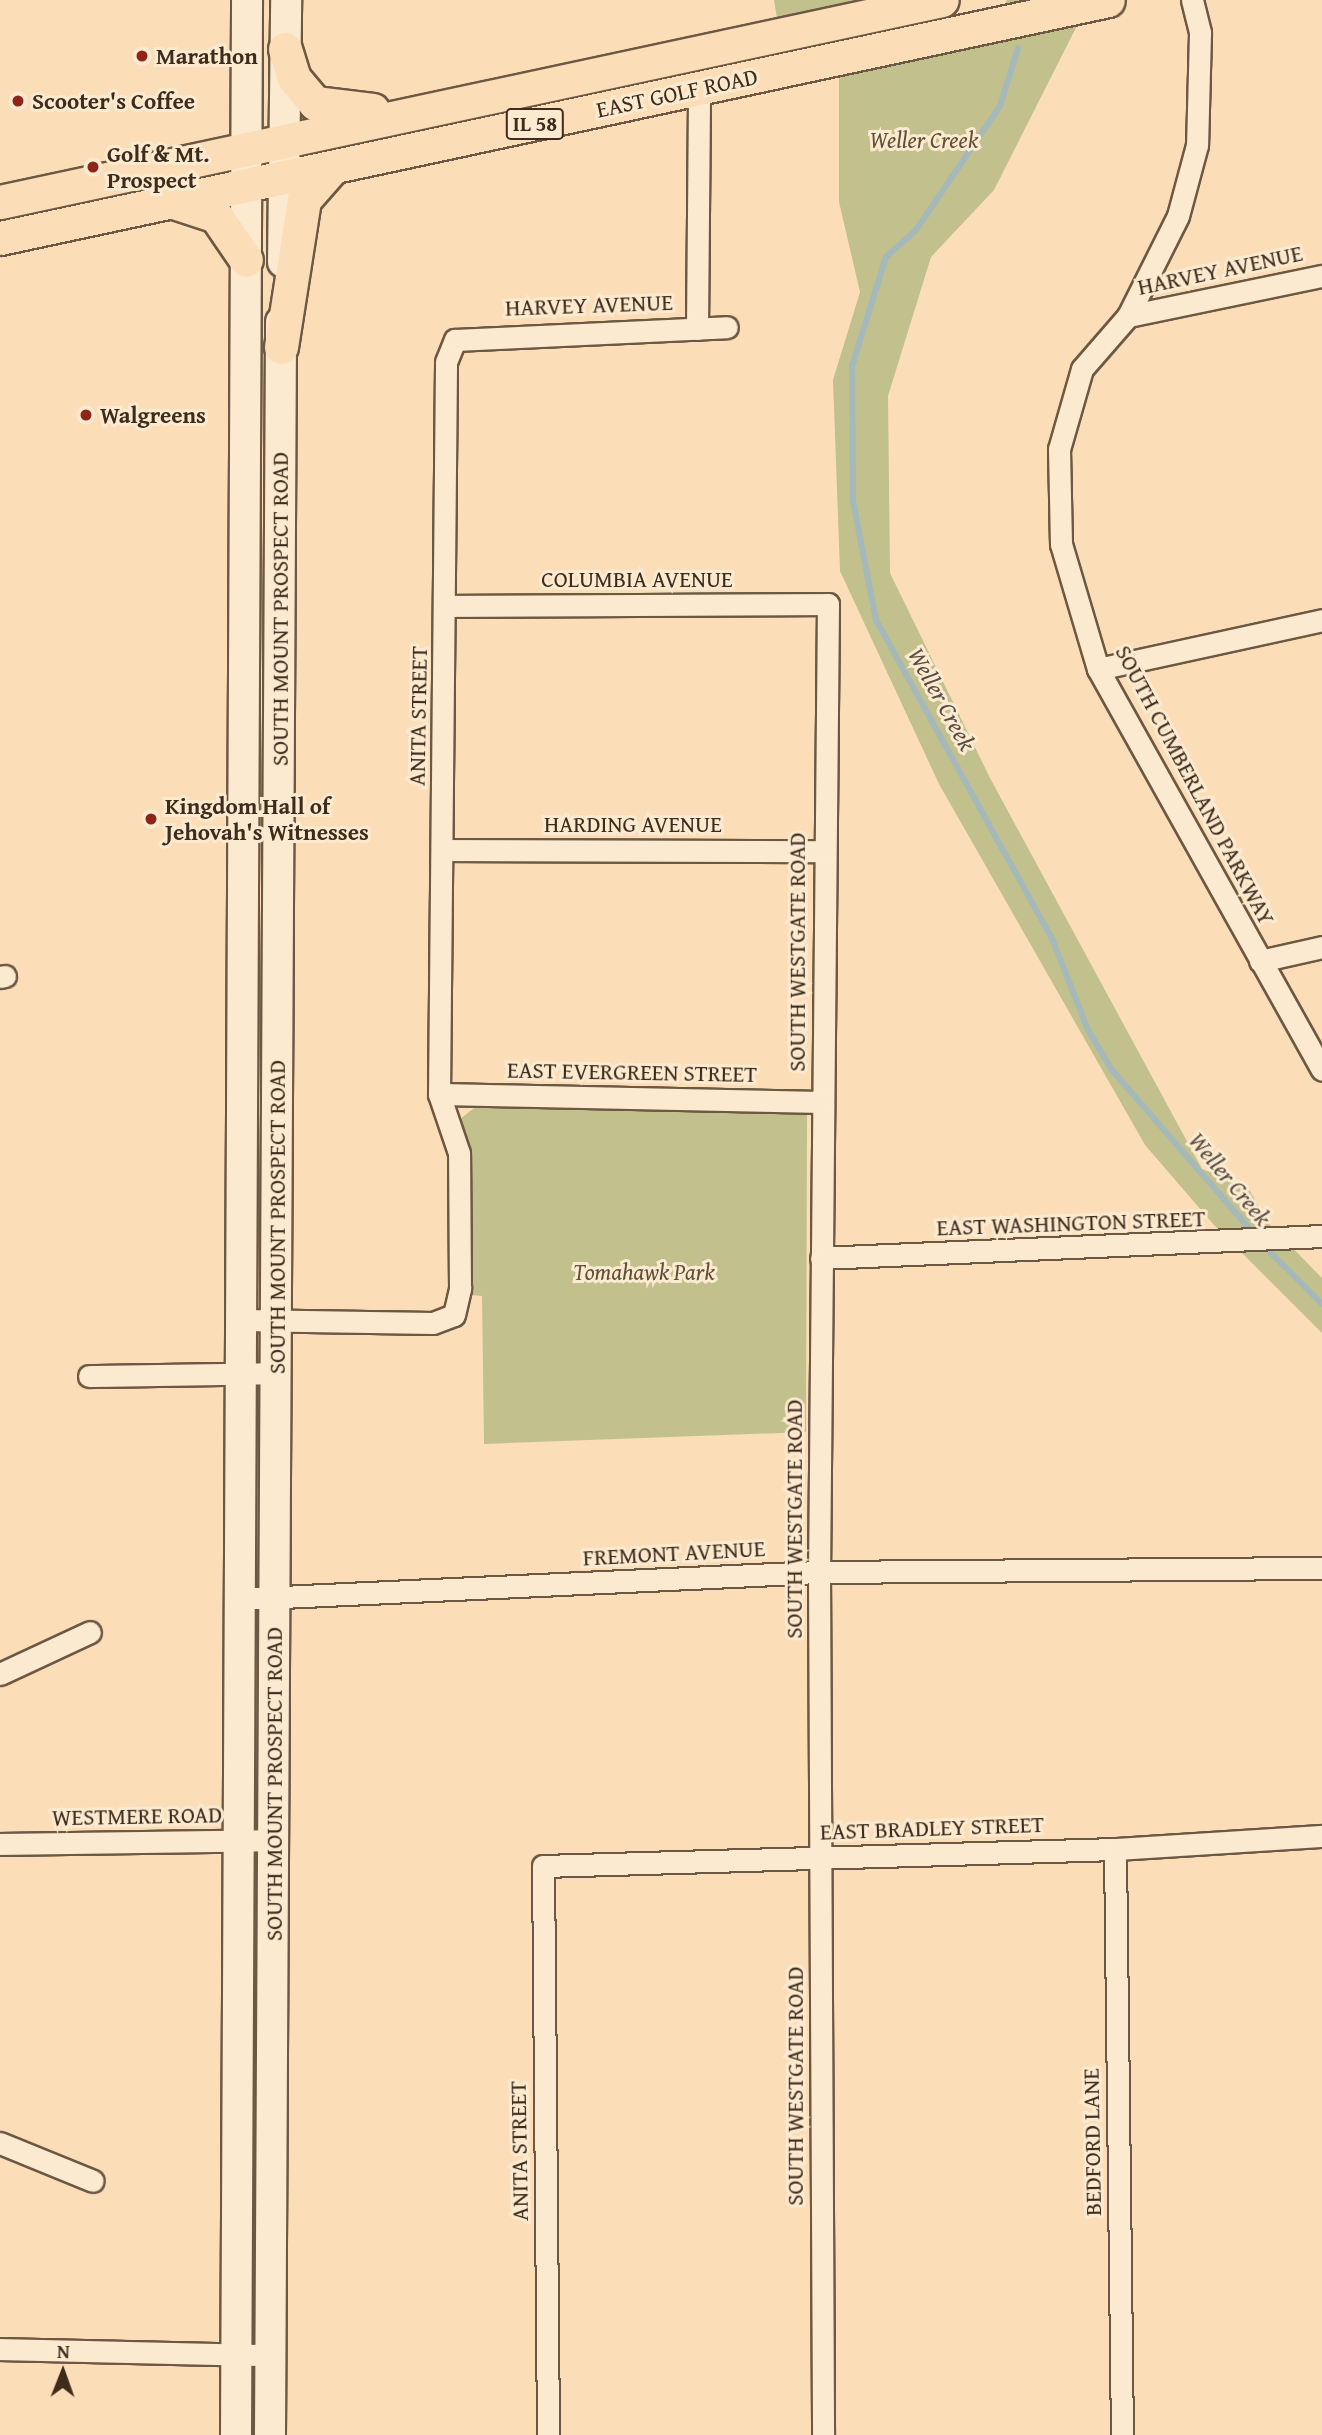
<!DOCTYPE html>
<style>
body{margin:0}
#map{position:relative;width:1322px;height:2435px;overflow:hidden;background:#fbdeb7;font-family:"Gentium Book Plus",serif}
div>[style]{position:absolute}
.green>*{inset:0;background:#c2c08c}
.stream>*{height:6px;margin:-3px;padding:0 3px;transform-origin:3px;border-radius:3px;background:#a5b9ba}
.roads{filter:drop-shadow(2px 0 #6d5843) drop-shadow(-2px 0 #6d5843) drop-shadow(0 2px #6d5843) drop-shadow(0 -2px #6d5843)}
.street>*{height:21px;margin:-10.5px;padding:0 10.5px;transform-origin:10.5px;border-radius:10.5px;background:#fcead0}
.secondary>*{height:30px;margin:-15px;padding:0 15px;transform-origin:15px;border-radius:15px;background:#fcead0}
.primary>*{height:33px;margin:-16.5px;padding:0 16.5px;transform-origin:16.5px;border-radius:16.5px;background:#fbdeb7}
.dots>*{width:19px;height:19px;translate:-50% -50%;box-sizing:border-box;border:4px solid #fcead0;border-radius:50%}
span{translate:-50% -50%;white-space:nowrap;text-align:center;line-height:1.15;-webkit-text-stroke:6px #fcead0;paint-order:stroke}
.shield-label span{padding:2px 5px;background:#fcead0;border:2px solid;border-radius:5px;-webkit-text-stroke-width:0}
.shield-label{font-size:21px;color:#3e2b1c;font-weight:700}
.poi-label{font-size:23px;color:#3e2b1c;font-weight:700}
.left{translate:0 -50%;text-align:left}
.street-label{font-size:23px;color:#3e2b1c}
.park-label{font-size:23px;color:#5f5038;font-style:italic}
.water-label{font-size:24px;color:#584e44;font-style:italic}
.north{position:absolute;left:28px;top:2337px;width:70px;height:70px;-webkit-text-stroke:5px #fcead0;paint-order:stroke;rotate:1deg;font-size:19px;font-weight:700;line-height:28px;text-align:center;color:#3e2b1c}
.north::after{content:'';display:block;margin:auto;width:24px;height:32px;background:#3e2b1c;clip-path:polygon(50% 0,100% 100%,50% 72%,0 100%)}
</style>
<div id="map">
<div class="green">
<i style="clip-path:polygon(774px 0,856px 0,777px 18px)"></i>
<i style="clip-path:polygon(1007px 0,1090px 0,994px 190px,931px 257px,888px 396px,890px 573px,990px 778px,1202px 1169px,1247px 1186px,1269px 1224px,1322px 1278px,1322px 1333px,1214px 1225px,1145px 1145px,939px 784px,840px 571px,833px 380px,860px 292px,839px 202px,839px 72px,989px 38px)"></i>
<i style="clip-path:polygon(479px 1104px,792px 1109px,807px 1114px,806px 1432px,484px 1444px,482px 1296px,471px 1295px,470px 1160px,459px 1120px)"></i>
</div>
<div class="stream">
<i style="left:1018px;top:48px;width:61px;rotate:107.2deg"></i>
<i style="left:1000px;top:106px;width:150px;rotate:124.1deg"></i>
<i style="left:916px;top:230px;width:40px;rotate:138deg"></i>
<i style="left:886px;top:257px;width:114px;rotate:107.3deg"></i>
<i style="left:852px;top:366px;width:135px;rotate:89.6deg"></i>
<i style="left:853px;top:501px;width:121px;rotate:79.1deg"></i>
<i style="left:876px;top:620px;width:367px;rotate:61.1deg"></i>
<i style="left:1053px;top:941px;width:96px;rotate:68.5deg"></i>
<i style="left:1088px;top:1030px;width:47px;rotate:59deg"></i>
<i style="left:1112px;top:1070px;width:218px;rotate:49.1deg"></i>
<i style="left:1262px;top:1244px;width:85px;rotate:45deg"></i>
</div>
<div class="roads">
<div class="street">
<i style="left:1192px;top:0;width:34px;rotate:76deg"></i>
<i style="left:1200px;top:33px;width:112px;rotate:91.5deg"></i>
<i style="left:1197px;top:145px;width:73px;rotate:105deg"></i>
<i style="left:1178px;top:216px;width:112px;rotate:116.6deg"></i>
<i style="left:1128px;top:316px;width:70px;rotate:131deg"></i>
<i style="left:1082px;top:369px;width:83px;rotate:106deg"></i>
<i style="left:1059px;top:449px;width:95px;rotate:88.8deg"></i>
<i style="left:1061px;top:544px;width:130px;rotate:73.5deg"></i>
<i style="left:1098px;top:669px;width:459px;rotate:60.8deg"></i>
<i style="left:1128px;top:316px;width:198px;rotate:-11.7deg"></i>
<i style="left:697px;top:329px;width:240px;rotate:-89.5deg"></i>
<i style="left:446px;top:606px;width:382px;rotate:-0.3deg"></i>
<i style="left:828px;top:604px;width:968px;rotate:90.53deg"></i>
<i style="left:819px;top:1572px;width:863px;rotate:89.73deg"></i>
<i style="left:1098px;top:669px;width:229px;rotate:-12.3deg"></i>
<i style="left:443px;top:850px;width:381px;rotate:0.2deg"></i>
<i style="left:1260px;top:961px;width:64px;rotate:-12.7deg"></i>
<i style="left:0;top:977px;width:5px;rotate:-11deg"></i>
<i style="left:439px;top:1094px;width:384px;rotate:1.2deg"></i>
<i style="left:821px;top:1258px;width:501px;rotate:-2.51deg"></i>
<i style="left:241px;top:1320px;width:192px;rotate:0.9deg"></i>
<i style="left:433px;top:1323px;width:22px;rotate:-21deg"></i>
<i style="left:454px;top:1315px;width:28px;rotate:-77deg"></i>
<i style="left:460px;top:1288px;width:135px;rotate:-90.4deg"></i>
<i style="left:459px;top:1153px;width:62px;rotate:-108.7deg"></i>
<i style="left:439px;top:1094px;width:732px;rotate:-89.45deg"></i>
<i style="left:446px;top:362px;width:24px;rotate:-68deg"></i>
<i style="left:455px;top:340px;width:272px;rotate:-2.7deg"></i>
<i style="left:89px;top:1376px;width:187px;rotate:-0.9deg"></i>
<i style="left:239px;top:1599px;width:581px;rotate:-2.67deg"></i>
<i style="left:819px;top:1572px;width:503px;rotate:-0.46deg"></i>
<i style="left:0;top:1674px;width:99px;rotate:-25deg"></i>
<i style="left:0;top:1844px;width:275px;rotate:-0.8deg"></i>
<i style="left:1115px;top:1849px;width:586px;rotate:89.32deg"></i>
<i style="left:0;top:2143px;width:100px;rotate:22.2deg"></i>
<i style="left:0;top:2349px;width:271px;rotate:1.3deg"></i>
<i style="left:548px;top:2435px;width:569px;rotate:-90.5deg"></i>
<i style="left:543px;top:1866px;width:572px;rotate:-1.7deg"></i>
<i style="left:1115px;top:1849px;width:207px;rotate:-3.6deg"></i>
</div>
<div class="secondary">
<i style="left:283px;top:262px;width:262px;rotate:-89.3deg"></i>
<i style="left:236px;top:2435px;width:2435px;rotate:-89.74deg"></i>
<i style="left:270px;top:2435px;width:2113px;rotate:-89.7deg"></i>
</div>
<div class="primary">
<i style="left:285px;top:49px;width:30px;rotate:73deg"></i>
<i style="left:294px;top:78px;width:33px;rotate:50deg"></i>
<i style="left:315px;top:103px;width:58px;rotate:6.9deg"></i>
<i style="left:0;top:202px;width:963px;rotate:-12.1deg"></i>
<i style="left:177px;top:203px;width:41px;rotate:18.4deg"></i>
<i style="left:216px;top:216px;width:53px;rotate:55.7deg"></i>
<i style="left:0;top:238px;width:1133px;rotate:-12.12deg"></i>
<i style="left:281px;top:347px;width:149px;rotate:-81.1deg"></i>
<i style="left:304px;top:200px;width:43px;rotate:-48.8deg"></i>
</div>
</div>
<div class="dots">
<i style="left:142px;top:56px;background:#8f2418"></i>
<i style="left:18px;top:101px;background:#8f2418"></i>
<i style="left:93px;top:167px;background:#8f2418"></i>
<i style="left:86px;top:415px;background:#8f2418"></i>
<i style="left:151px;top:819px;background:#8f2418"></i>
</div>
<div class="shield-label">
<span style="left:535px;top:124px">IL 58</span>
</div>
<div class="poi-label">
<span class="left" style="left:156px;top:56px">Marathon</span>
<span class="left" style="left:32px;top:101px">Scooter's Coffee</span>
<span class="left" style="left:107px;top:167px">Golf &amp; Mt.<br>Prospect</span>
<span class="left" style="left:100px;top:415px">Walgreens</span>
<span class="left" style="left:165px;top:819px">Kingdom Hall of<br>Jehovah's Witnesses</span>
</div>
<div class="street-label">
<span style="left:677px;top:93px;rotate:-12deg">EAST GOLF ROAD</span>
<span style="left:1220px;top:270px;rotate:-12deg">HARVEY AVENUE</span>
<span style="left:589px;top:305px;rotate:-2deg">HARVEY AVENUE</span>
<span style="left:637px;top:579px">COLUMBIA AVENUE</span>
<span style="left:280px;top:609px;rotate:-90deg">SOUTH MOUNT PROSPECT ROAD</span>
<span style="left:418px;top:716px;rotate:-89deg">ANITA STREET</span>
<span style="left:1195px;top:785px;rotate:62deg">SOUTH CUMBERLAND PARKWAY</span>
<span style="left:633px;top:824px">HARDING AVENUE</span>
<span style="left:797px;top:952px;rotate:-90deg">SOUTH WESTGATE ROAD</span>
<span style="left:632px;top:1072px;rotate:1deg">EAST EVERGREEN STREET</span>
<span style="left:277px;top:1217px;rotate:-90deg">SOUTH MOUNT PROSPECT ROAD</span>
<span style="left:1071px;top:1223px;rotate:-2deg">EAST WASHINGTON STREET</span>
<span style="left:794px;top:1519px;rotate:-90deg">SOUTH WESTGATE ROAD</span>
<span style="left:674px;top:1553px;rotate:-3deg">FREMONT AVENUE</span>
<span style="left:274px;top:1784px;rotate:-90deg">SOUTH MOUNT PROSPECT ROAD</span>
<span style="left:137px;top:1816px;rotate:-1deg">WESTMERE ROAD</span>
<span style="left:932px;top:1828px;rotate:-2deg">EAST BRADLEY STREET</span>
<span style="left:795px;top:2086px;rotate:-90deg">SOUTH WESTGATE ROAD</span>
<span style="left:1092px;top:2142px;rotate:-91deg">BEDFORD LANE</span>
<span style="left:519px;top:2151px;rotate:-91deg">ANITA STREET</span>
</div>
<div class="park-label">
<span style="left:924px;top:140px">Weller Creek</span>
<span style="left:644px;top:1272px">Tomahawk Park</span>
</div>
<div class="water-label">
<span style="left:942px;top:699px;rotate:61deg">Weller Creek</span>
<span style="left:1230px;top:1179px;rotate:50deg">Weller Creek</span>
</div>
<div class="north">N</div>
</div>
